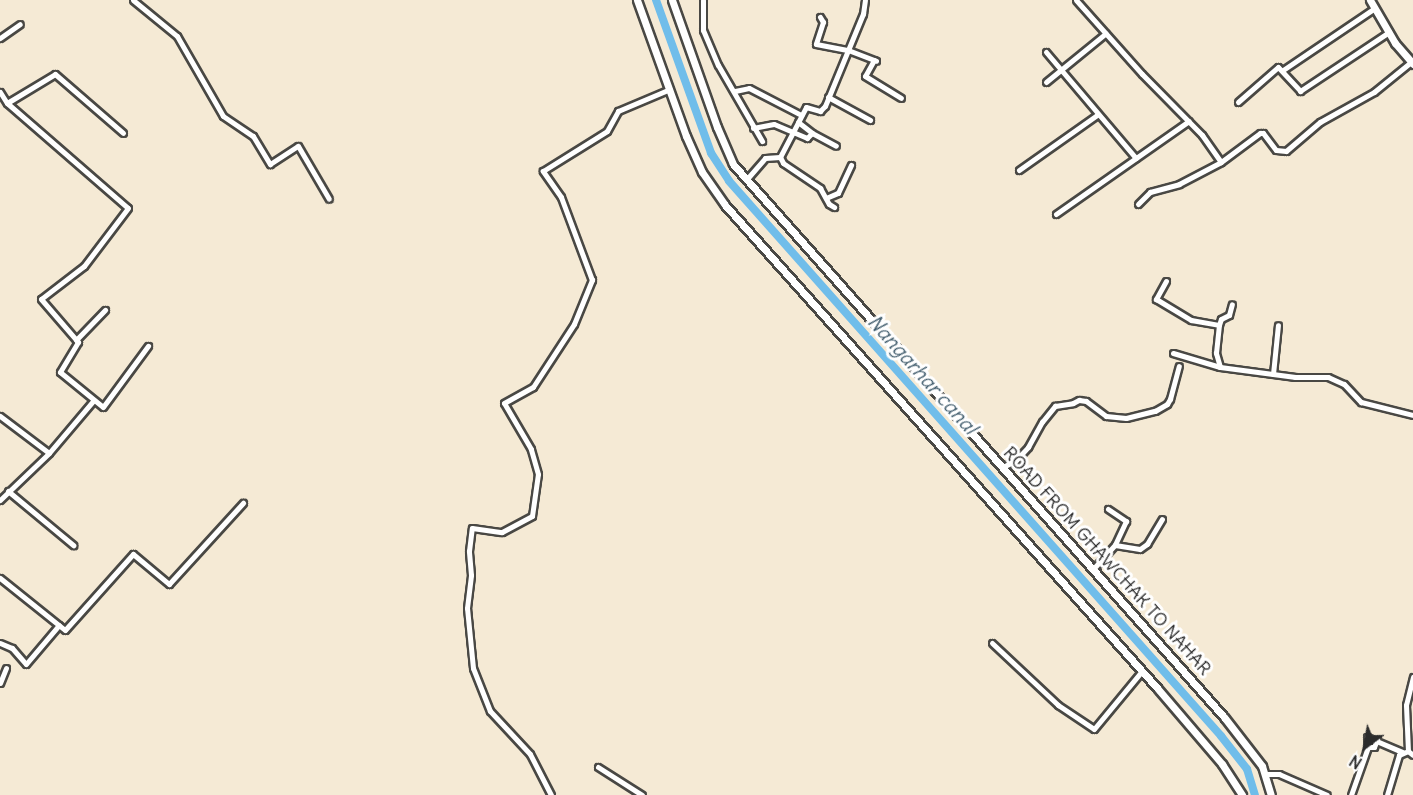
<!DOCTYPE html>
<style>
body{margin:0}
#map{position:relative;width:1413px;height:795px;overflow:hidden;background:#f5ead5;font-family:Delius,sans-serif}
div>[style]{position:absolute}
.canal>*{height:8px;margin:-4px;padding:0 4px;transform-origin:4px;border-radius:4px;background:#70bdea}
.roads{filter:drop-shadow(2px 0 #494844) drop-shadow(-2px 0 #494844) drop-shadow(0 2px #494844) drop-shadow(0 -2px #494844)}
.minor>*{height:5px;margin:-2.5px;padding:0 2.5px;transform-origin:2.5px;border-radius:2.5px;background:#fff}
.tertiary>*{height:7px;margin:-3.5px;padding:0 3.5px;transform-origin:3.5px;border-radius:3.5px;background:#fff}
span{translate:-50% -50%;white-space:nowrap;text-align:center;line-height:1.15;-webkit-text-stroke:6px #fff;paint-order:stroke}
.street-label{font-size:18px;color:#2b2b2b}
.water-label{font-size:20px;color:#435e6e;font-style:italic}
.north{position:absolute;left:1335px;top:717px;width:60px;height:60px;-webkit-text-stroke:4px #fff;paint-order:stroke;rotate:212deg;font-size:16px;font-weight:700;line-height:24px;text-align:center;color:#2b2b2b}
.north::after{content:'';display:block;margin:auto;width:21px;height:27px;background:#2b2b2b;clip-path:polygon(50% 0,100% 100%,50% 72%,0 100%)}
</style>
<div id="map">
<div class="canal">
<i style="left:656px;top:0;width:163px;rotate:70.2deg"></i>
<i style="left:711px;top:153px;width:33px;rotate:57deg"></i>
<i style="left:729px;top:181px;width:742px;rotate:48.44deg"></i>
<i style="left:1221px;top:736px;width:42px;rotate:51.8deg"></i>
<i style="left:1247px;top:769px;width:27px;rotate:73deg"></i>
</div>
<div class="roads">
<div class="minor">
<i style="left:133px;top:0;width:57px;rotate:39.3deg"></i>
<i style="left:177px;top:36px;width:92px;rotate:60.1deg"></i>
<i style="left:223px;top:116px;width:36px;rotate:34deg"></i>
<i style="left:253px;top:136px;width:33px;rotate:59deg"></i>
<i style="left:270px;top:164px;width:33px;rotate:-33deg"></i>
<i style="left:298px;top:146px;width:61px;rotate:59.7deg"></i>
<i style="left:703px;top:0;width:30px;rotate:90deg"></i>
<i style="left:703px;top:30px;width:38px;rotate:67deg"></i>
<i style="left:718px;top:65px;width:88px;rotate:59.9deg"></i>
<i style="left:1076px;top:0;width:99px;rotate:48.3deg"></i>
<i style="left:1142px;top:74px;width:86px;rotate:45.5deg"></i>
<i style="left:1202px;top:135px;width:33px;rotate:55deg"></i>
<i style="left:820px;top:17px;width:6px;rotate:59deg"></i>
<i style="left:823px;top:22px;width:23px;rotate:108deg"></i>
<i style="left:816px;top:44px;width:33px;rotate:11deg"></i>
<i style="left:848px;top:50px;width:30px;rotate:21deg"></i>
<i style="left:0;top:38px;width:24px;rotate:-35deg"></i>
<i style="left:1046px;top:52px;width:139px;rotate:49.7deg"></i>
<i style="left:874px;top:60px;width:18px;rotate:119deg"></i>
<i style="left:865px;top:76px;width:42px;rotate:31.4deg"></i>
<i style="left:1283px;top:70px;width:111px;rotate:-34deg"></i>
<i style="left:1046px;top:82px;width:77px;rotate:-39.2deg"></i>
<i style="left:735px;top:91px;width:14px;rotate:-12deg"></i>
<i style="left:749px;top:88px;width:59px;rotate:27.4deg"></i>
<i style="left:0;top:92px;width:13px;rotate:58deg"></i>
<i style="left:7px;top:103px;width:160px;rotate:41deg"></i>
<i style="left:128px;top:208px;width:73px;rotate:127.2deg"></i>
<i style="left:84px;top:266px;width:54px;rotate:142.5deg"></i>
<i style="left:41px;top:299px;width:57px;rotate:49.3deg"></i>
<i style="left:78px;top:342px;width:35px;rotate:121deg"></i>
<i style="left:60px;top:372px;width:55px;rotate:39.1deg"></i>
<i style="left:103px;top:407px;width:76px;rotate:-53.6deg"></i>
<i style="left:828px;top:97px;width:48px;rotate:28.7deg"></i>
<i style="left:1238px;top:102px;width:53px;rotate:-41.2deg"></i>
<i style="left:1278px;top:67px;width:33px;rotate:47deg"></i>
<i style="left:1300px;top:91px;width:107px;rotate:-33.5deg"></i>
<i style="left:7px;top:103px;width:56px;rotate:-31.1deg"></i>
<i style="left:55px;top:74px;width:90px;rotate:40.9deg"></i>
<i style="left:798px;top:122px;width:18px;rotate:38deg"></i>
<i style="left:753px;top:128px;width:21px;rotate:-11deg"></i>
<i style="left:774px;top:124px;width:36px;rotate:23deg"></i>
<i style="left:807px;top:138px;width:7px;rotate:-45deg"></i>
<i style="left:812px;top:133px;width:27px;rotate:28deg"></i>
<i style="left:780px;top:157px;width:7px;rotate:63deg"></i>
<i style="left:783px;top:163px;width:45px;rotate:34deg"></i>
<i style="left:820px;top:188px;width:18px;rotate:61deg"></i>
<i style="left:829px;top:204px;width:6px;rotate:31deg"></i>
<i style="left:1019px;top:170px;width:95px;rotate:-35.2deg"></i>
<i style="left:746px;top:180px;width:29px;rotate:-49deg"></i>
<i style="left:765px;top:158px;width:15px;rotate:-4deg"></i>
<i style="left:780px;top:157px;width:56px;rotate:-62.5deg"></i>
<i style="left:806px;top:107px;width:15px;rotate:16deg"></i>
<i style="left:820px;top:111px;width:7px;rotate:-45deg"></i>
<i style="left:825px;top:106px;width:100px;rotate:-67.6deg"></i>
<i style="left:863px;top:14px;width:14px;rotate:-82deg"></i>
<i style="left:826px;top:198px;width:13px;rotate:-23deg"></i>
<i style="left:838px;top:193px;width:31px;rotate:-65deg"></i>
<i style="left:1138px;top:204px;width:17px;rotate:-45deg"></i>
<i style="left:1150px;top:192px;width:30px;rotate:-15deg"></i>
<i style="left:1179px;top:184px;width:47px;rotate:-27.6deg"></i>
<i style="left:1221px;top:162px;width:49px;rotate:-36.6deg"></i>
<i style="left:1260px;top:133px;width:3px"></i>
<i style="left:1263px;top:133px;width:21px;rotate:53deg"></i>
<i style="left:1276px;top:150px;width:10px;rotate:6deg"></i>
<i style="left:1286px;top:151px;width:45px;rotate:-40.5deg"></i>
<i style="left:1320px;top:122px;width:62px;rotate:-29.1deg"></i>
<i style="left:1374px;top:92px;width:48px;rotate:-39deg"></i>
<i style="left:1056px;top:214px;width:162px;rotate:-35deg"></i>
<i style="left:1166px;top:281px;width:21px;rotate:119deg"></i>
<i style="left:1156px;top:299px;width:41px;rotate:31deg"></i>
<i style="left:1191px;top:320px;width:28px;rotate:10deg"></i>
<i style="left:76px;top:340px;width:42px;rotate:-46deg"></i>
<i style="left:1173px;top:353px;width:49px;rotate:16.6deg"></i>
<i style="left:1220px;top:367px;width:76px;rotate:7.6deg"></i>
<i style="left:1295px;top:377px;width:33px"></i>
<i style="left:1328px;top:377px;width:17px;rotate:24deg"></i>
<i style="left:1344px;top:384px;width:25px;rotate:47deg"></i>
<i style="left:1361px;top:402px;width:54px;rotate:14deg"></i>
<i style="left:1220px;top:367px;width:15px;rotate:-106deg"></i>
<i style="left:1216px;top:353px;width:28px;rotate:-84deg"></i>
<i style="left:1219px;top:325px;width:6px;rotate:-72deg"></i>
<i style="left:1221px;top:319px;width:9px;rotate:-27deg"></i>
<i style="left:1229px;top:315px;width:11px;rotate:-75deg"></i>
<i style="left:1273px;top:374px;width:49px;rotate:-84.2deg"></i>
<i style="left:0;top:416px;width:61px;rotate:37.1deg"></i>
<i style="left:1003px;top:467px;width:15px;rotate:-28deg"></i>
<i style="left:1016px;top:460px;width:18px;rotate:-47deg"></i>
<i style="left:1028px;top:447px;width:29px;rotate:-61deg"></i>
<i style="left:1042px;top:422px;width:21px;rotate:-51deg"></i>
<i style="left:1055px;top:406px;width:18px;rotate:-9deg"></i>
<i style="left:1073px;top:403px;width:7px;rotate:-27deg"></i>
<i style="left:1079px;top:400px;width:7px;rotate:8deg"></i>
<i style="left:1086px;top:401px;width:25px;rotate:37deg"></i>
<i style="left:1106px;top:416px;width:20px;rotate:6deg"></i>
<i style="left:1126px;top:418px;width:30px;rotate:-14deg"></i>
<i style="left:1155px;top:411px;width:14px;rotate:-30deg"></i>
<i style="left:1167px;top:404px;width:6px;rotate:-59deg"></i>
<i style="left:1170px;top:399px;width:34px;rotate:-75deg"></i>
<i style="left:8px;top:491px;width:85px;rotate:39.7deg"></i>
<i style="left:0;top:500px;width:68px;rotate:-43.8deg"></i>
<i style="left:49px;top:453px;width:68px;rotate:-49.8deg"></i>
<i style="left:1108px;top:509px;width:22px;rotate:34deg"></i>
<i style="left:1126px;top:521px;width:26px;rotate:115deg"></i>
<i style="left:1094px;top:568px;width:31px;rotate:-48deg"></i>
<i style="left:1115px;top:545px;width:25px;rotate:9deg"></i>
<i style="left:1140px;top:549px;width:9px;rotate:-36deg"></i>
<i style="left:1147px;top:544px;width:29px;rotate:-59deg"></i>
<i style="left:0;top:578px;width:83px;rotate:38.7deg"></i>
<i style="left:65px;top:630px;width:102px;rotate:-48.2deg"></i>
<i style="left:133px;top:554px;width:47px;rotate:39.8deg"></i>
<i style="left:169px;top:584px;width:110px;rotate:-47.6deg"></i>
<i style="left:0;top:643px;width:13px;rotate:23deg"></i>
<i style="left:12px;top:648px;width:21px;rotate:49deg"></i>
<i style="left:26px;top:664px;width:51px;rotate:-49.8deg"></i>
<i style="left:992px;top:643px;width:91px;rotate:43.2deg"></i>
<i style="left:1058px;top:705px;width:43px;rotate:33.7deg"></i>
<i style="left:1094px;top:729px;width:75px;rotate:-50.4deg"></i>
<i style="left:0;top:683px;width:16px;rotate:-68deg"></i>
<i style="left:1368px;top:747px;width:10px;rotate:-96deg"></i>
<i style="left:1367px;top:737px;width:38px;rotate:23deg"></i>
<i style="left:1408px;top:751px;width:46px;rotate:-92.5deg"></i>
<i style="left:1406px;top:705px;width:29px;rotate:-76deg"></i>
<i style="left:598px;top:767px;width:52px;rotate:32.5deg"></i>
<i style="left:1267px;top:774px;width:12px"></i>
<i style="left:1279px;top:774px;width:52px;rotate:23.6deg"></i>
<i style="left:551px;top:795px;width:46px;rotate:-117.1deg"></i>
<i style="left:530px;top:754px;width:59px;rotate:-132.9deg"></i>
<i style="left:490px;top:711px;width:46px;rotate:-111.6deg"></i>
<i style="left:473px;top:668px;width:60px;rotate:-95.7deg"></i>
<i style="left:467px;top:608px;width:33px;rotate:-83deg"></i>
<i style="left:471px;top:575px;width:24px;rotate:-95deg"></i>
<i style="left:469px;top:551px;width:23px;rotate:-83deg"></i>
<i style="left:472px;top:528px;width:30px;rotate:8deg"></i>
<i style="left:502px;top:532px;width:34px;rotate:-28deg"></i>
<i style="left:532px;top:516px;width:42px;rotate:-81.9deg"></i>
<i style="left:538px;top:474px;width:26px;rotate:-106deg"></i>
<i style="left:531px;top:449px;width:53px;rotate:-120.4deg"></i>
<i style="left:504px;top:403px;width:33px;rotate:-29deg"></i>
<i style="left:533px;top:387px;width:75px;rotate:-56.9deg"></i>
<i style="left:574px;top:324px;width:48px;rotate:-67.8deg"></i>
<i style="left:592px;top:280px;width:89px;rotate:-110.5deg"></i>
<i style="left:561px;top:197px;width:32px;rotate:-125deg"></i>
<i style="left:543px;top:171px;width:75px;rotate:-32deg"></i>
<i style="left:607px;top:131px;width:23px;rotate:-61deg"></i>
<i style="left:618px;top:111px;width:56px;rotate:-22.9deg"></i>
<i style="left:1351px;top:795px;width:51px;rotate:-70.5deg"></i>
<i style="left:1368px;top:747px;width:6px"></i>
<i style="left:1374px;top:747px;width:8px;rotate:-67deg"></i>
<i style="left:1387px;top:795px;width:42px;rotate:-73.3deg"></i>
<i style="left:1399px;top:755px;width:10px;rotate:-24deg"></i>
<i style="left:1408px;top:751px;width:6px;rotate:39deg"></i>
</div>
<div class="tertiary">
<i style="left:637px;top:0;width:145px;rotate:70.2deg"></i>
<i style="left:686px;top:136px;width:39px;rotate:66deg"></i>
<i style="left:702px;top:172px;width:40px;rotate:55.1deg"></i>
<i style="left:725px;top:205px;width:649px;rotate:48.18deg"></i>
<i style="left:1158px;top:689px;width:99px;rotate:49.5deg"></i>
<i style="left:1222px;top:764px;width:37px;rotate:57deg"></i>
<i style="left:672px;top:0;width:135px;rotate:70.5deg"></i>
<i style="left:717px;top:127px;width:40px;rotate:66.6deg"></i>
<i style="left:733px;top:164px;width:740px;rotate:48.4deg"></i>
<i style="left:1224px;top:717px;width:62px;rotate:52.2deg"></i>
<i style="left:1262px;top:766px;width:30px;rotate:73deg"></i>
<i style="left:1370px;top:0;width:50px;rotate:59.8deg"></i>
<i style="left:1395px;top:43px;width:28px;rotate:49deg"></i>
</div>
</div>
<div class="street-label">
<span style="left:1107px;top:561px;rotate:48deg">ROAD FROM GHAWCHAK TO NAHAR</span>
</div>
<div class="water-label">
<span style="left:923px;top:374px;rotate:48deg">Nangarhar canal</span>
</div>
<div class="north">N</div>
</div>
